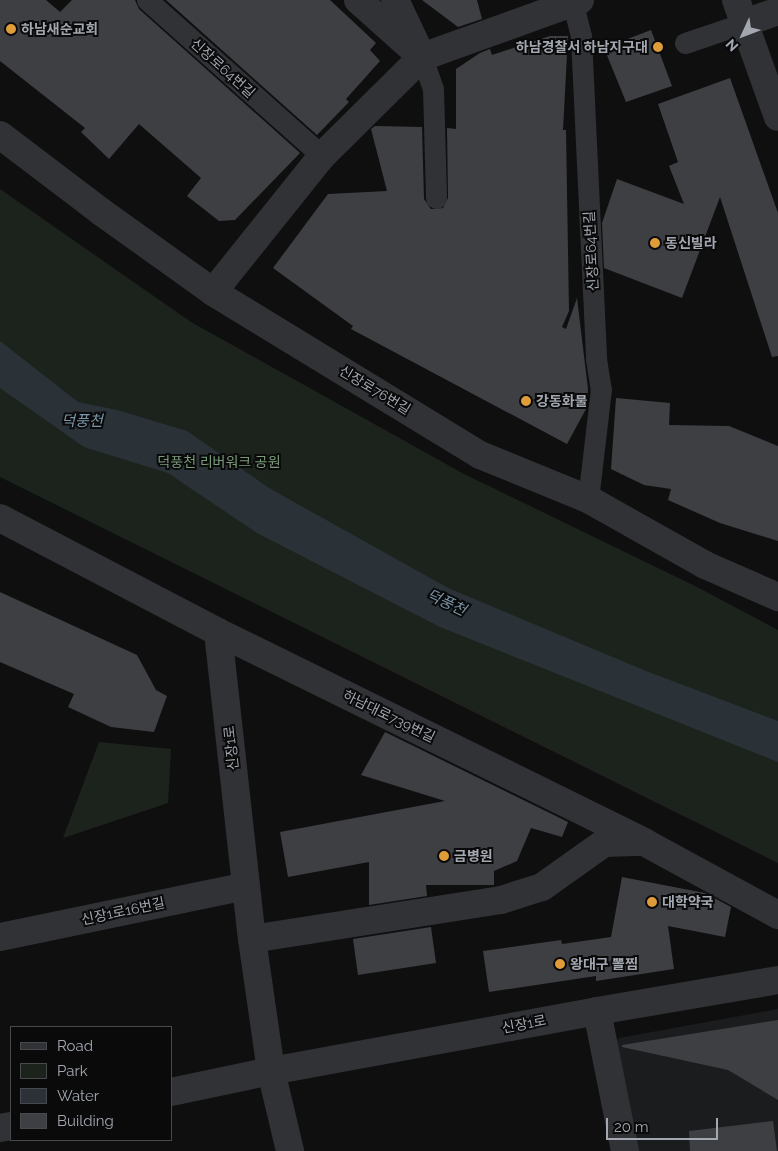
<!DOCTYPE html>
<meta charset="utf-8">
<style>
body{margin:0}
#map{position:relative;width:778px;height:1151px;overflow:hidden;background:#0f0f10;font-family:Raleway,"Noto Sans KR",sans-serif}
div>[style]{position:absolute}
.built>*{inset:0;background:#1b1c1d}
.green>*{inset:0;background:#1c231d}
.water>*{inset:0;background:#2a3238}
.building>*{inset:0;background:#3e3f43}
.service>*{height:21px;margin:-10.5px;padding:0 10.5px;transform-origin:10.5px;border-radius:10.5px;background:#313235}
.minor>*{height:28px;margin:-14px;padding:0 14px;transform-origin:14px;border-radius:14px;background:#313235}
.tertiary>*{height:28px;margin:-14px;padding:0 14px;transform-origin:14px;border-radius:14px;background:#313235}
.dots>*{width:14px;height:14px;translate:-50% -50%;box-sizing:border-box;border:2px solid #0a0a0b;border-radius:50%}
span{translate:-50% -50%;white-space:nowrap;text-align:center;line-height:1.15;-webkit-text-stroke:4px #0a0a0b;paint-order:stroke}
.poi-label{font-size:14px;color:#a2a7b0;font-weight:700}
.left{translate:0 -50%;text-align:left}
.right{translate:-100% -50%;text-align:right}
.street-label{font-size:14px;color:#a2a7b0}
.park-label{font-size:14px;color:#7a9a7a}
.water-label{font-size:15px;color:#7b96a9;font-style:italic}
.legend{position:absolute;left:10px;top:1026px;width:162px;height:115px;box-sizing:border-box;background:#0a0a0b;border:1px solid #47494d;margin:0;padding:6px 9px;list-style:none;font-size:15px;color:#a2a7b0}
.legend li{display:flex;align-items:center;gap:10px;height:25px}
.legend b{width:25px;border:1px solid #47494d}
.north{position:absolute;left:718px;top:10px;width:50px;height:50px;-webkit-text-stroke:4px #0a0a0b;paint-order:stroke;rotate:227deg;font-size:14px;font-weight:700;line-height:20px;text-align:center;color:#a2a7b0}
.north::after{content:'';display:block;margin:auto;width:18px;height:22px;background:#a2a7b0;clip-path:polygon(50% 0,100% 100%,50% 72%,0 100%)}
.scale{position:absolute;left:606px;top:1118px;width:112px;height:22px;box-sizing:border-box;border:2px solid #a2a7b0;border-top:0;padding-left:6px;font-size:15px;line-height:18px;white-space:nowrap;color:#a2a7b0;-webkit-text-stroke:4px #0a0a0b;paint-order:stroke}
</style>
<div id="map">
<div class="built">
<i style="clip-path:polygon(778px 1009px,778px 1151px,618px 1151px,601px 1064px,619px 1038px)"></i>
</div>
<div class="green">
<i style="clip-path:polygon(0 189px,191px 322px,464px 474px,695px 586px,778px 630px,778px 863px,0 477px)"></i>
<i style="clip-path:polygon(99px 742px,171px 749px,168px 803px,63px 838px)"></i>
</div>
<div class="water">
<i style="clip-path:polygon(0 341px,78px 402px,117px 410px,187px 431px,269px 488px,448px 588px,646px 671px,778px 721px,778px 762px,440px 627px,257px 533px,168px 473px,84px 447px,0 388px)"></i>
</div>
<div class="building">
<i style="clip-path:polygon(0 0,46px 0,60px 12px,72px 0,135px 0,139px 9px,300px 153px,235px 220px,219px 221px,187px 196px,201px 178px,139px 124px,109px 159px,81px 132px,85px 128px,0 61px)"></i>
<i style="clip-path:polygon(166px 0,330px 0,376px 43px,370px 50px,380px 61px,346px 99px,349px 102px,317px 135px)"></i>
<i style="clip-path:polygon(422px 0,477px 0,482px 19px,458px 27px)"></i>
<i style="clip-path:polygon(651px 30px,672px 86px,626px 102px,604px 48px)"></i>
<i style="clip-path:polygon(550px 36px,568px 36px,563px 130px,566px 130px,569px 311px,562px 327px,566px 329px,577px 298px,588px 389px,586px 409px,567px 444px,351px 329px,353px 326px,273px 268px,328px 194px,387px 191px,371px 129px,375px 126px,422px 127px,424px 199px,431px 209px,443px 208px,448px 198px,447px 128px,456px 129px,456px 69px,480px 53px,490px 49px,492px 55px)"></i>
<i style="clip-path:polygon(730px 78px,778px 213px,778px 356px,772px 357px,720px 197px,682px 298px,604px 268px,602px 223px,617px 179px,684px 204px,669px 166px,678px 162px,658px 104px)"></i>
<i style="clip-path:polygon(616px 398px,670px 403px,669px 425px,729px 426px,778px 446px,778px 541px,720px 523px,668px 500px,671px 489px,644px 485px,611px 469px)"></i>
<i style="clip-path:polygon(0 592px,137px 655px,156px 690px,167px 696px,154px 732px,111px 727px,68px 707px,74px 694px,0 662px)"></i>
<i style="clip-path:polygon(385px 732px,568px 822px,562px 837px,531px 828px,517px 861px,494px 871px,494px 885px,426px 885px,427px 896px,369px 905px,369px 862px,288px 877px,280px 832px,445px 801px,361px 775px)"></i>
<i style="clip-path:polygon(622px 877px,705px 893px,731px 907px,725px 937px,668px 926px,674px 969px,596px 981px,596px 976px,489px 992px,483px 951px,561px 940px,562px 944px,611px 937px)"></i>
<i style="clip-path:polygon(431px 927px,436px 963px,358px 975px,353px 939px)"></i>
<i style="clip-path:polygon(778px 1020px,778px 1100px,728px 1070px,622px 1047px,622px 1045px)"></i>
<i style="clip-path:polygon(773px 1121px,777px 1151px,690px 1151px,689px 1131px)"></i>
</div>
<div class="service">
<i style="left:147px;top:0;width:234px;rotate:41.7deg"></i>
<i style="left:572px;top:0;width:38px;rotate:76deg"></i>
<i style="left:581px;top:37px;width:322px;rotate:87.3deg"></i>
<i style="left:596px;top:359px;width:30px;rotate:81deg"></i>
<i style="left:601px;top:389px;width:111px;rotate:96.7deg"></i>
<i style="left:685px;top:43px;width:62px;rotate:-18.7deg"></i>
<i style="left:422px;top:57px;width:34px;rotate:71deg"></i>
<i style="left:433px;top:89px;width:109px;rotate:88.4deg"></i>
</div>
<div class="minor">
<i style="left:358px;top:0;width:86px;rotate:41.7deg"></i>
<i style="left:422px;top:57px;width:168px;rotate:-19.8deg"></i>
<i style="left:0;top:135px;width:126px;rotate:37.2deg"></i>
<i style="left:100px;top:211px;width:139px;rotate:35.6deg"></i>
<i style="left:213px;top:292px;width:313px;rotate:31.4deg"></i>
<i style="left:480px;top:455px;width:117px;rotate:22.2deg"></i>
<i style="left:588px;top:499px;width:134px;rotate:29.4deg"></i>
<i style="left:705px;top:565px;width:80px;rotate:23.7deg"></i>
<i style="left:213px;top:292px;width:174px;rotate:-51.3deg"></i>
<i style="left:322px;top:156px;width:141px;rotate:-44.7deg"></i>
<i style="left:422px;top:57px;width:63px;rotate:-115.3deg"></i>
<i style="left:0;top:518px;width:246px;rotate:27.6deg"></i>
<i style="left:218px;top:632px;width:475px;rotate:26.2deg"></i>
<i style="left:644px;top:842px;width:153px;rotate:28.6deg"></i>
<i style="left:218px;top:632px;width:309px;rotate:83.7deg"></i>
<i style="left:252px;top:939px;width:133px;rotate:81.8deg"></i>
<i style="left:271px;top:1071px;width:82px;rotate:76.6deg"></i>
<i style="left:0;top:937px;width:251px;rotate:-11.7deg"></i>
<i style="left:252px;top:939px;width:252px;rotate:-8.9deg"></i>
<i style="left:501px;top:900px;width:43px;rotate:-17.6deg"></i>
<i style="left:542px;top:887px;width:76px;rotate:-35.4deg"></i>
<i style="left:604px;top:843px;width:38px;rotate:-2deg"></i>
<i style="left:597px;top:1011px;width:143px;rotate:78.7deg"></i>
<i style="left:171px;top:1092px;width:102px;rotate:-11.9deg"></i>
<i style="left:271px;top:1071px;width:331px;rotate:-10.4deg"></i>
<i style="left:597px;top:1011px;width:184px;rotate:-9.7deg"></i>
<i style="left:0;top:1128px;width:11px;rotate:-10deg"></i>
</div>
<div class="tertiary">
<i style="left:736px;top:0;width:124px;rotate:70.3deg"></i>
<i style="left:744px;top:23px;width:36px;rotate:-19deg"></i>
</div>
<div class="dots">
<i style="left:11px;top:29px;background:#df9d39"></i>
<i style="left:658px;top:47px;background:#df9d39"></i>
<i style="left:655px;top:243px;background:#df9d39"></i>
<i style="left:526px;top:401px;background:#df9d39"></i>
<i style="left:444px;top:856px;background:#df9d39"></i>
<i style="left:652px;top:902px;background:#df9d39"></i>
<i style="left:560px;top:964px;background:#df9d39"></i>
</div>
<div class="poi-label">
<span class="left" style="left:21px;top:29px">하남새순교회</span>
<span class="right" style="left:648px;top:47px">하남경찰서 하남지구대</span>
<span class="left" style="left:665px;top:243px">동신빌라</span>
<span class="left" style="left:536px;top:401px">강동화물</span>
<span class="left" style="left:454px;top:856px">금병원</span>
<span class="left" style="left:662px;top:902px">대학약국</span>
<span class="left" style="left:570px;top:964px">왕대구 뽈찜</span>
</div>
<div class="street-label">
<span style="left:223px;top:68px;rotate:42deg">신장로64번길</span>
<span style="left:591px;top:251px;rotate:-93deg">신장로64번길</span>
<span style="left:375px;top:390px;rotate:31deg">신장로76번길</span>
<span style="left:389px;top:716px;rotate:26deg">하남대로739번길</span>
<span style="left:231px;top:748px;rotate:-96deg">신장1로</span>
<span style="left:123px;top:911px;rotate:-12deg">신장1로16번길</span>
<span style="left:524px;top:1024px;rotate:-11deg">신장1로</span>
</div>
<div class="park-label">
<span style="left:219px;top:462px">덕풍천 리버워크 공원</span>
</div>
<div class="water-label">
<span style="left:82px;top:422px">덕풍천</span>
<span style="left:446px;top:603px;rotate:25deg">덕풍천</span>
</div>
<ul class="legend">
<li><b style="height:6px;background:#313235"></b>Road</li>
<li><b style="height:14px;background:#1c231d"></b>Park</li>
<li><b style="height:14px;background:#2a3238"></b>Water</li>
<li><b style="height:14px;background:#3e3f43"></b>Building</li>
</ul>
<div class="north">N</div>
<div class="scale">20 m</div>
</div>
